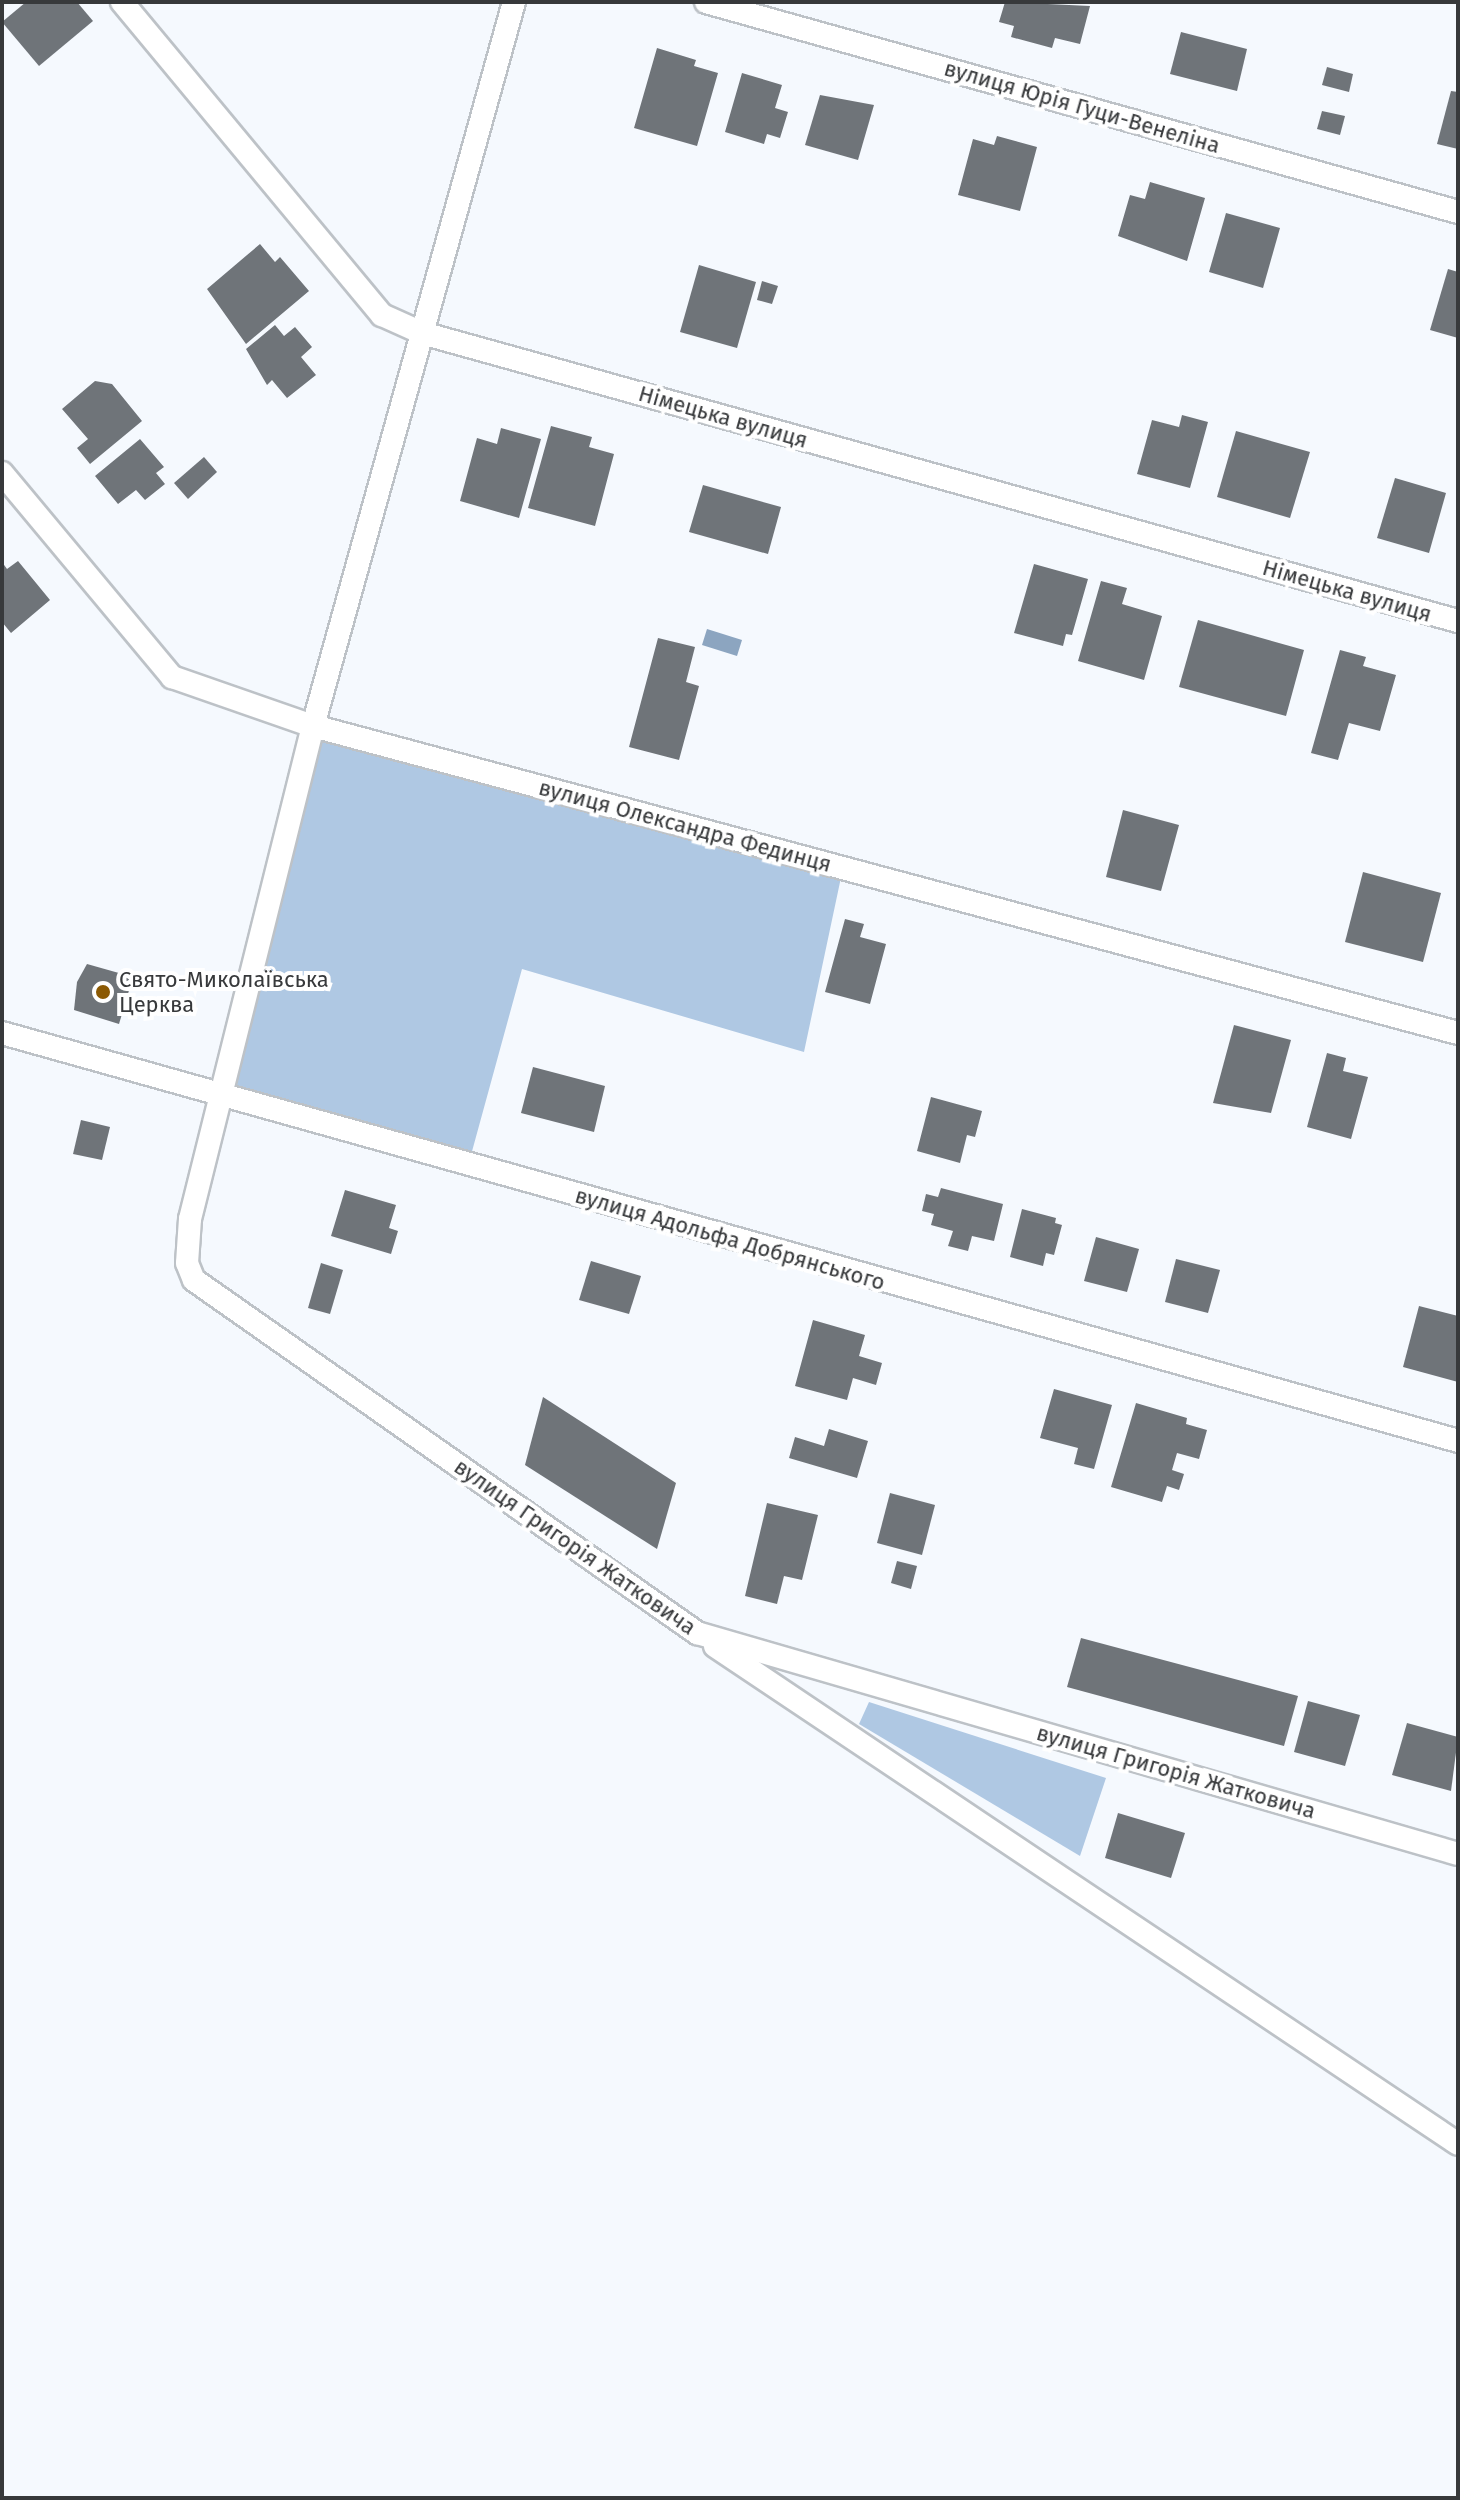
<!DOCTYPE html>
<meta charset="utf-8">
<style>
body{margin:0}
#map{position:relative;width:1460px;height:2500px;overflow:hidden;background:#f5f9fe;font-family:"Fira Sans",sans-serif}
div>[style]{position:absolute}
.green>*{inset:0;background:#afc8e3}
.water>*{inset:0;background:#8ca5c0}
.building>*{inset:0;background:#6f7479}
.roads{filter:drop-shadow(2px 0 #bdc2c7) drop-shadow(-2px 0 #bdc2c7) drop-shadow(0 2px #bdc2c7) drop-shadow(0 -2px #bdc2c7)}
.street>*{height:22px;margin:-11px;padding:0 11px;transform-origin:11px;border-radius:11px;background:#fff}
.dots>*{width:22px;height:22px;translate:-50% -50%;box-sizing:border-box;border:4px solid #fff;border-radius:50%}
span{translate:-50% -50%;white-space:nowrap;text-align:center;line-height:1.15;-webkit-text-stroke:8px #fff;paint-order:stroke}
.street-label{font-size:22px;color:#37393b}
.poi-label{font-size:22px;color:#37393b}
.left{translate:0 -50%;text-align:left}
.frame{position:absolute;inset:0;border:4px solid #37393b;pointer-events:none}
</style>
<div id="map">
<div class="green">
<i style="clip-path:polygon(313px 726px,843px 868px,804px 1052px,522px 969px,468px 1166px,220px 1097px)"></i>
<i style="clip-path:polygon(869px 1702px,1106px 1778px,1080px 1856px,859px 1724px)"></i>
</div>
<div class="water">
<i style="clip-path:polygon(707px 629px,742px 640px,737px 656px,702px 645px)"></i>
</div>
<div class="building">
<i style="clip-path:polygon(26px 2px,77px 2px,93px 21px,39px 66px,2px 22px)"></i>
<i style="clip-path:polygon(1005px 2px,1090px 6px,1080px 44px,1055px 38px,1052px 48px,1011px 37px,1014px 26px,999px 22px)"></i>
<i style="clip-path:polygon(1181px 32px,1247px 49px,1237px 91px,1170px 74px)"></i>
<i style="clip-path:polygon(657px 48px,696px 60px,694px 66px,718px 73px,697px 146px,634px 128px)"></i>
<i style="clip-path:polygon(1327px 67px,1353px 74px,1349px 92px,1322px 85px)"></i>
<i style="clip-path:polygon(742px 73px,782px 85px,775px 108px,788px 112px,780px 138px,767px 134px,764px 144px,725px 132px)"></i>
<i style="clip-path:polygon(1451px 91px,1458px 92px,1458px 149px,1437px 144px)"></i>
<i style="clip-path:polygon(820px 95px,874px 105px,858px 160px,805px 145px)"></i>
<i style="clip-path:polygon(1322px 111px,1345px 116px,1340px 135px,1317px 129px)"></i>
<i style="clip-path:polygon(997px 136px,1037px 147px,1020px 211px,958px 195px,973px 139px,994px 145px)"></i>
<i style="clip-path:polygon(1150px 182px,1205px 198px,1187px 261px,1118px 236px,1130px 195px,1145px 199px)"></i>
<i style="clip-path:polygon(1226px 213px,1280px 228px,1263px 288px,1209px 272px)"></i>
<i style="clip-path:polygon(260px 244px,275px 262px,280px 257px,309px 291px,246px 344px,207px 289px)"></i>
<i style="clip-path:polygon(699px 265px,756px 282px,737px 348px,680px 332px)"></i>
<i style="clip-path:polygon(1448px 269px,1458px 272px,1458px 338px,1430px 330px)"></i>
<i style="clip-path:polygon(762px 281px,778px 286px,772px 304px,757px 300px)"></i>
<i style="clip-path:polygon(275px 325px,284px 336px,295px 327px,312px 347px,301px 357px,316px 375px,287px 398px,272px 380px,267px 385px,246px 349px)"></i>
<i style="clip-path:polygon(95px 381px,112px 384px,142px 421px,90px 464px,77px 448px,88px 439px,62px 409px)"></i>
<i style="clip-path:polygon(1182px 415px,1208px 422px,1190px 488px,1137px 474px,1152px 420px,1179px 427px)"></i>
<i style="clip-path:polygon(551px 426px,592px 437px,589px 447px,614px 454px,595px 526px,528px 508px)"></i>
<i style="clip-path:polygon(501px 428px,541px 439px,519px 518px,460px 501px,477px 438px,497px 444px)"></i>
<i style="clip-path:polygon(1236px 431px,1310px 452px,1290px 518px,1217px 497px)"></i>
<i style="clip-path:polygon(140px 439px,164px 467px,156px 473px,165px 484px,145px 500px,136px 490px,118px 504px,95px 476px)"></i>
<i style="clip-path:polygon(204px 457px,217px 472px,188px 499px,174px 483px)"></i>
<i style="clip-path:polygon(1395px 478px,1446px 493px,1429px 553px,1377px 538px)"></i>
<i style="clip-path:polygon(703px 485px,781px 507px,768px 554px,689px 532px)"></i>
<i style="clip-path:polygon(18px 561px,50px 600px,11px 633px,2px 622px,2px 562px,7px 569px)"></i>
<i style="clip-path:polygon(1034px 564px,1088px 579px,1072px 635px,1066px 634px,1063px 646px,1014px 633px)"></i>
<i style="clip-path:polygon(1101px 581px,1127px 588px,1122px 604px,1162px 616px,1144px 680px,1078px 661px)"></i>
<i style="clip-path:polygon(1198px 620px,1304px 650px,1286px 716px,1179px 687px)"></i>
<i style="clip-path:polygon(658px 638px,695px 647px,686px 682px,699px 686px,679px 760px,629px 747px)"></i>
<i style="clip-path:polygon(1340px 650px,1366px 657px,1363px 666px,1396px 675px,1380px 731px,1349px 723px,1338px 760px,1311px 753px)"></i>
<i style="clip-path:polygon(1123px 810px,1179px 825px,1161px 891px,1106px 877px)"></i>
<i style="clip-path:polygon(1363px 872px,1441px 893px,1423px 962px,1345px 942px)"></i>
<i style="clip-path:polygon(845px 919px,864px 924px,860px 937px,886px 944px,870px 1004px,825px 992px)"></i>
<i style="clip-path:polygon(87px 964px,133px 977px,119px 1024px,74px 1010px,77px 982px)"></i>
<i style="clip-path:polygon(1234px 1025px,1291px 1040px,1271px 1113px,1213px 1103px)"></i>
<i style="clip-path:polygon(1327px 1053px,1346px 1058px,1343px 1071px,1368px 1077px,1351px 1139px,1307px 1127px)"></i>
<i style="clip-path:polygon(533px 1067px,605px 1086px,594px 1132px,521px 1113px)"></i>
<i style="clip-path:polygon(931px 1097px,982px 1111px,975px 1137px,967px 1135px,960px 1163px,917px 1151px)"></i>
<i style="clip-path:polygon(81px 1120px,110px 1127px,102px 1160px,73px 1154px)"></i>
<i style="clip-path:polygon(941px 1188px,1003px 1204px,994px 1241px,972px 1236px,968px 1251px,948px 1246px,953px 1231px,931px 1225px,934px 1214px,922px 1211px,926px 1194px,938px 1197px)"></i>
<i style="clip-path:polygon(345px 1190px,396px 1205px,389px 1228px,398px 1231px,391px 1254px,331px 1236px)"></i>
<i style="clip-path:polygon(1022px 1209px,1056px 1218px,1055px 1223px,1062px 1225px,1054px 1255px,1046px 1253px,1043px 1266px,1010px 1257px)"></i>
<i style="clip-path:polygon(1096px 1237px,1139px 1249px,1127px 1292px,1084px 1281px)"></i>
<i style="clip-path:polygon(1176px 1259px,1220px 1270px,1208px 1313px,1165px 1302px)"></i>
<i style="clip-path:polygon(591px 1261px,641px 1276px,629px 1314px,579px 1300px)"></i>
<i style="clip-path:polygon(321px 1263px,343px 1270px,330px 1314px,308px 1308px)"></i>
<i style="clip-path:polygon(1419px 1306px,1458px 1316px,1458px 1382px,1403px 1367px)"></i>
<i style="clip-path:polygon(813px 1320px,865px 1335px,859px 1356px,882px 1363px,876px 1385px,853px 1378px,847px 1400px,795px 1386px)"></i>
<i style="clip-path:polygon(1054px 1389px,1112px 1405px,1094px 1469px,1074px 1464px,1078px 1448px,1040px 1438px)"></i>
<i style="clip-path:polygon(543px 1397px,676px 1483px,657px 1549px,525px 1465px)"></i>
<i style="clip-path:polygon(1136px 1403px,1187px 1418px,1186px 1424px,1207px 1430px,1199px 1459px,1177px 1453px,1172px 1470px,1184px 1474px,1179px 1490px,1167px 1486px,1162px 1502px,1111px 1487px)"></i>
<i style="clip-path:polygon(829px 1429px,868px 1441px,857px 1478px,789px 1458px,795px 1437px,824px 1446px)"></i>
<i style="clip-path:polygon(890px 1493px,935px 1505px,922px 1555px,877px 1543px)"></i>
<i style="clip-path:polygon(767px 1503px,818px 1515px,802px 1580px,784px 1576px,777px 1604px,745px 1596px)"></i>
<i style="clip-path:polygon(897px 1561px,917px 1566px,911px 1589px,891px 1583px)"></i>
<i style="clip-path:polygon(1081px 1638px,1298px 1696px,1284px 1746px,1067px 1687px)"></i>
<i style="clip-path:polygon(1308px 1701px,1360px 1715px,1345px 1766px,1294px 1752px)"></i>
<i style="clip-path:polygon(1407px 1723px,1458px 1737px,1451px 1791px,1392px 1775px)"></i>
<i style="clip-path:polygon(1118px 1813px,1185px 1833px,1171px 1878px,1105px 1858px)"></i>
</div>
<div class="roads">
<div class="street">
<i style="left:122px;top:2px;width:407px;rotate:50.3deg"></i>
<i style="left:382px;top:315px;width:44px;rotate:24.2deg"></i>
<i style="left:422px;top:333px;width:1075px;rotate:15.54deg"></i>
<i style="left:514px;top:2px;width:751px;rotate:105.52deg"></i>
<i style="left:313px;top:726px;width:508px;rotate:104.01deg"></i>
<i style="left:190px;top:1219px;width:44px;rotate:93.9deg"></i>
<i style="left:187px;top:1263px;width:18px;rotate:68deg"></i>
<i style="left:194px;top:1280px;width:615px;rotate:35.06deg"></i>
<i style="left:697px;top:1633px;width:792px;rotate:16.19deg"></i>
<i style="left:706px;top:2px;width:781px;rotate:15.6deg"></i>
<i style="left:2px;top:473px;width:266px;rotate:50.2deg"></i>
<i style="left:172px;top:677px;width:149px;rotate:19.2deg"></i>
<i style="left:313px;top:726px;width:1185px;rotate:15.01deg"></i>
<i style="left:2px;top:1033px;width:1512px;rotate:15.65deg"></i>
<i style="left:715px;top:1646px;width:894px;rotate:33.83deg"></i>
</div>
</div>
<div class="dots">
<i style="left:103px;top:992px;background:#8b5903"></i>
</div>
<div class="street-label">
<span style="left:1082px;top:107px;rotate:16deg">вулиця Юрія Гуци-Венеліна</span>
<span style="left:723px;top:417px;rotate:16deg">Німецька вулиця</span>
<span style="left:1347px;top:591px;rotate:16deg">Німецька вулиця</span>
<span style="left:685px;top:826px;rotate:15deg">вулиця Олександра Фединця</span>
<span style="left:730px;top:1239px;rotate:16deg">вулиця Адольфа Добрянського</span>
<span style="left:575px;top:1547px;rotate:35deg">вулиця Григорія Жатковича</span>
<span style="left:1176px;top:1772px;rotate:16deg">вулиця Григорія Жатковича</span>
</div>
<div class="poi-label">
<span class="left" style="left:119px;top:992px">Свято-Миколаївська<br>Церква</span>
</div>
<div class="frame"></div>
</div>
